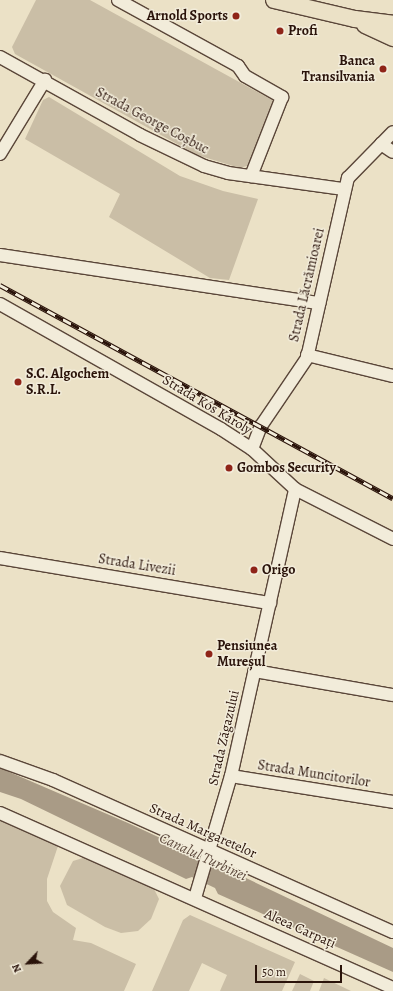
<!DOCTYPE html>
<meta charset="utf-8">
<style>
body{margin:0}
#map{position:relative;width:393px;height:991px;overflow:hidden;background:#ebe1c6;font-family:Alegreya,serif}
div>[style]{position:absolute}
.green>*{inset:0;background:#cabea6}
.water>*{inset:0;background:#a99b86}
.roads{filter:drop-shadow(1px 0 #5a4639) drop-shadow(-1px 0 #5a4639) drop-shadow(0 1px #5a4639) drop-shadow(0 -1px #5a4639)}
.minor>*{height:12px;margin:-6px;padding:0 6px;transform-origin:6px;border-radius:6px;background:#f2ecda}
.major>*{height:16px;margin:-8px;padding:0 8px;transform-origin:8px;border-radius:8px;background:#ebe1c6}
.rail>*{height:4.5px;margin-top:-2.25px;transform-origin:0;background:repeating-linear-gradient(90deg,#f2ecda 0 9px,#2a130a 0 18px);box-sizing:border-box;border-block:1px solid #2a130a}
.dots>*{width:11px;height:11px;translate:-50% -50%;box-sizing:border-box;border:2px solid #f2ecda;border-radius:50%}
span{translate:-50% -50%;white-space:nowrap;text-align:center;line-height:1.15;-webkit-text-stroke:3px #f2ecda;paint-order:stroke}
.poi-label{font-size:14px;color:#2a130a;font-weight:700}
.right{translate:-100% -50%;text-align:right}
.left{translate:0 -50%;text-align:left}
.street-label{font-size:14px;color:#2a130a}
.water-label{font-size:15px;color:#5d493c;font-style:italic}
.north{position:absolute;left:8px;top:943px;width:40px;height:40px;-webkit-text-stroke:3px #f2ecda;paint-order:stroke;rotate:245deg;font-size:11px;font-weight:700;line-height:16px;text-align:center;color:#2a130a}
.north::after{content:'';display:block;margin:auto;width:14px;height:18px;background:#2a130a;clip-path:polygon(50% 0,100% 100%,50% 72%,0 100%)}
.scale{position:absolute;left:255px;top:965px;width:87px;height:18px;box-sizing:border-box;border:2px solid #2a130a;border-top:0;padding-left:5px;font-size:12px;line-height:14px;white-space:nowrap;color:#2a130a;-webkit-text-stroke:3px #f2ecda;paint-order:stroke}
</style>
<div id="map">
<div class="green">
<i style="clip-path:polygon(36px 0,90px 0,272px 100px,274px 108px,250px 165px,240px 168px,197px 155px,15px 54px,12px 47px)"></i>
<i style="clip-path:polygon(49px 97px,180px 176px,223px 191px,258px 199px,229px 280px,210px 278px,109px 217px,120px 194px,25px 139px,43px 100px)"></i>
<i style="clip-path:polygon(0 818px,54px 841px,58px 846px,47px 879px,47px 901px,53px 912px,76px 928px,73px 940px,91px 943px,136px 964px,124px 991px,0 991px)"></i>
<i style="clip-path:polygon(86px 857px,153px 887px,159px 899px,151px 919px,138px 931px,121px 933px,105px 927px,67px 905px,60px 886px,73px 861px)"></i>
<i style="clip-path:polygon(190px 915px,295px 962px,282px 991px,220px 991px,227px 975px,202px 963px,189px 991px,152px 991px,183px 920px)"></i>
<i style="clip-path:polygon(300px 974px,314px 981px,310px 991px,292px 991px)"></i>
<i style="clip-path:polygon(324px 978px,351px 991px,319px 991px)"></i>
</div>
<div class="water">
<i style="clip-path:polygon(0 768px,128px 823px,195px 854px,198px 860px,223px 871px,229px 870px,393px 948px,393px 972px,218px 894px,215px 888px,192px 877px,186px 879px,21px 799px,0 792px)"></i>
</div>
<div class="roads">
<div class="minor">
<i style="left:118px;top:0;width:137px;rotate:28.8deg"></i>
<i style="left:238px;top:66px;width:12px;rotate:55deg"></i>
<i style="left:245px;top:76px;width:43px;rotate:29.6deg"></i>
<i style="left:282px;top:97px;width:85px;rotate:111.4deg"></i>
<i style="left:0;top:57px;width:160px;rotate:29.1deg"></i>
<i style="left:140px;top:135px;width:71px;rotate:25.8deg"></i>
<i style="left:204px;top:166px;width:25px;rotate:16deg"></i>
<i style="left:228px;top:173px;width:117px;rotate:7.9deg"></i>
<i style="left:381px;top:144px;width:14px;rotate:34deg"></i>
<i style="left:0;top:154px;width:87px;rotate:-58.7deg"></i>
<i style="left:0;top:255px;width:323px;rotate:8.6deg"></i>
<i style="left:0;top:304px;width:254px;rotate:29.5deg"></i>
<i style="left:221px;top:429px;width:37px;rotate:33deg"></i>
<i style="left:252px;top:449px;width:59px;rotate:42.9deg"></i>
<i style="left:295px;top:489px;width:110px;rotate:27deg"></i>
<i style="left:307px;top:355px;width:89px;rotate:13.7deg"></i>
<i style="left:252px;top:449px;width:25px;rotate:-69deg"></i>
<i style="left:261px;top:426px;width:82px;rotate:-55.9deg"></i>
<i style="left:307px;top:358px;width:185px;rotate:-77.2deg"></i>
<i style="left:348px;top:178px;width:64px;rotate:-45.6deg"></i>
<i style="left:0;top:558px;width:274px;rotate:9.5deg"></i>
<i style="left:255px;top:671px;width:140px;rotate:9.9deg"></i>
<i style="left:0;top:761px;width:56px;rotate:19.7deg"></i>
<i style="left:53px;top:780px;width:372px;rotate:24.1deg"></i>
<i style="left:231px;top:776px;width:164px;rotate:9.1deg"></i>
<i style="left:0;top:813px;width:430px;rotate:24deg"></i>
<i style="left:195px;top:898px;width:127px;rotate:-73.6deg"></i>
<i style="left:231px;top:776px;width:294px;rotate:-77.4deg"></i>
</div>
<div class="major">
<i style="left:274px;top:0;width:83px;rotate:13.2deg"></i>
<i style="left:355px;top:19px;width:38px;rotate:7deg"></i>
<i style="left:365px;top:25px;width:31px;rotate:25deg"></i>
</div>
</div>
<div class="rail">
<i style="left:0;top:285px;width:447px;rotate:28.5deg"></i>
</div>
<div class="dots">
<i style="left:236px;top:16px;background:#8f2418"></i>
<i style="left:280px;top:31px;background:#8f2418"></i>
<i style="left:383px;top:69px;background:#8f2418"></i>
<i style="left:18px;top:382px;background:#8f2418"></i>
<i style="left:229px;top:468px;background:#8f2418"></i>
<i style="left:254px;top:570px;background:#8f2418"></i>
<i style="left:209px;top:654px;background:#8f2418"></i>
</div>
<div class="poi-label">
<span class="right" style="left:228px;top:16px">Arnold Sports</span>
<span class="left" style="left:288px;top:31px">Profi</span>
<span class="right" style="left:375px;top:69px">Banca<br>Transilvania</span>
<span class="left" style="left:26px;top:382px">S.C. Algochem<br>S.R.L.</span>
<span class="left" style="left:237px;top:468px">Gombos Security</span>
<span class="left" style="left:262px;top:570px">Origo</span>
<span class="left" style="left:217px;top:654px">Pensiunea<br>Mureșul</span>
</div>
<div class="street-label">
<span style="left:152px;top:121px;rotate:28deg">Strada George Coșbuc</span>
<span style="left:307px;top:285px;rotate:-77deg">Strada Lăcrămioarei</span>
<span style="left:207px;top:405px;rotate:31deg">Strada Kós Károly</span>
<span style="left:137px;top:565px;rotate:9deg">Strada Livezii</span>
<span style="left:224px;top:738px;rotate:-77deg">Strada Zăgazului</span>
<span style="left:314px;top:774px;rotate:9deg">Strada Muncitorilor</span>
<span style="left:203px;top:831px;rotate:24deg">Strada Margaretelor</span>
<span style="left:300px;top:929px;rotate:24deg">Aleea Carpați</span>
</div>
<div class="water-label">
<span style="left:203px;top:857px;rotate:25deg">Canalul Turbinei</span>
</div>
<div class="north">N</div>
<div class="scale">50 m</div>
</div>
